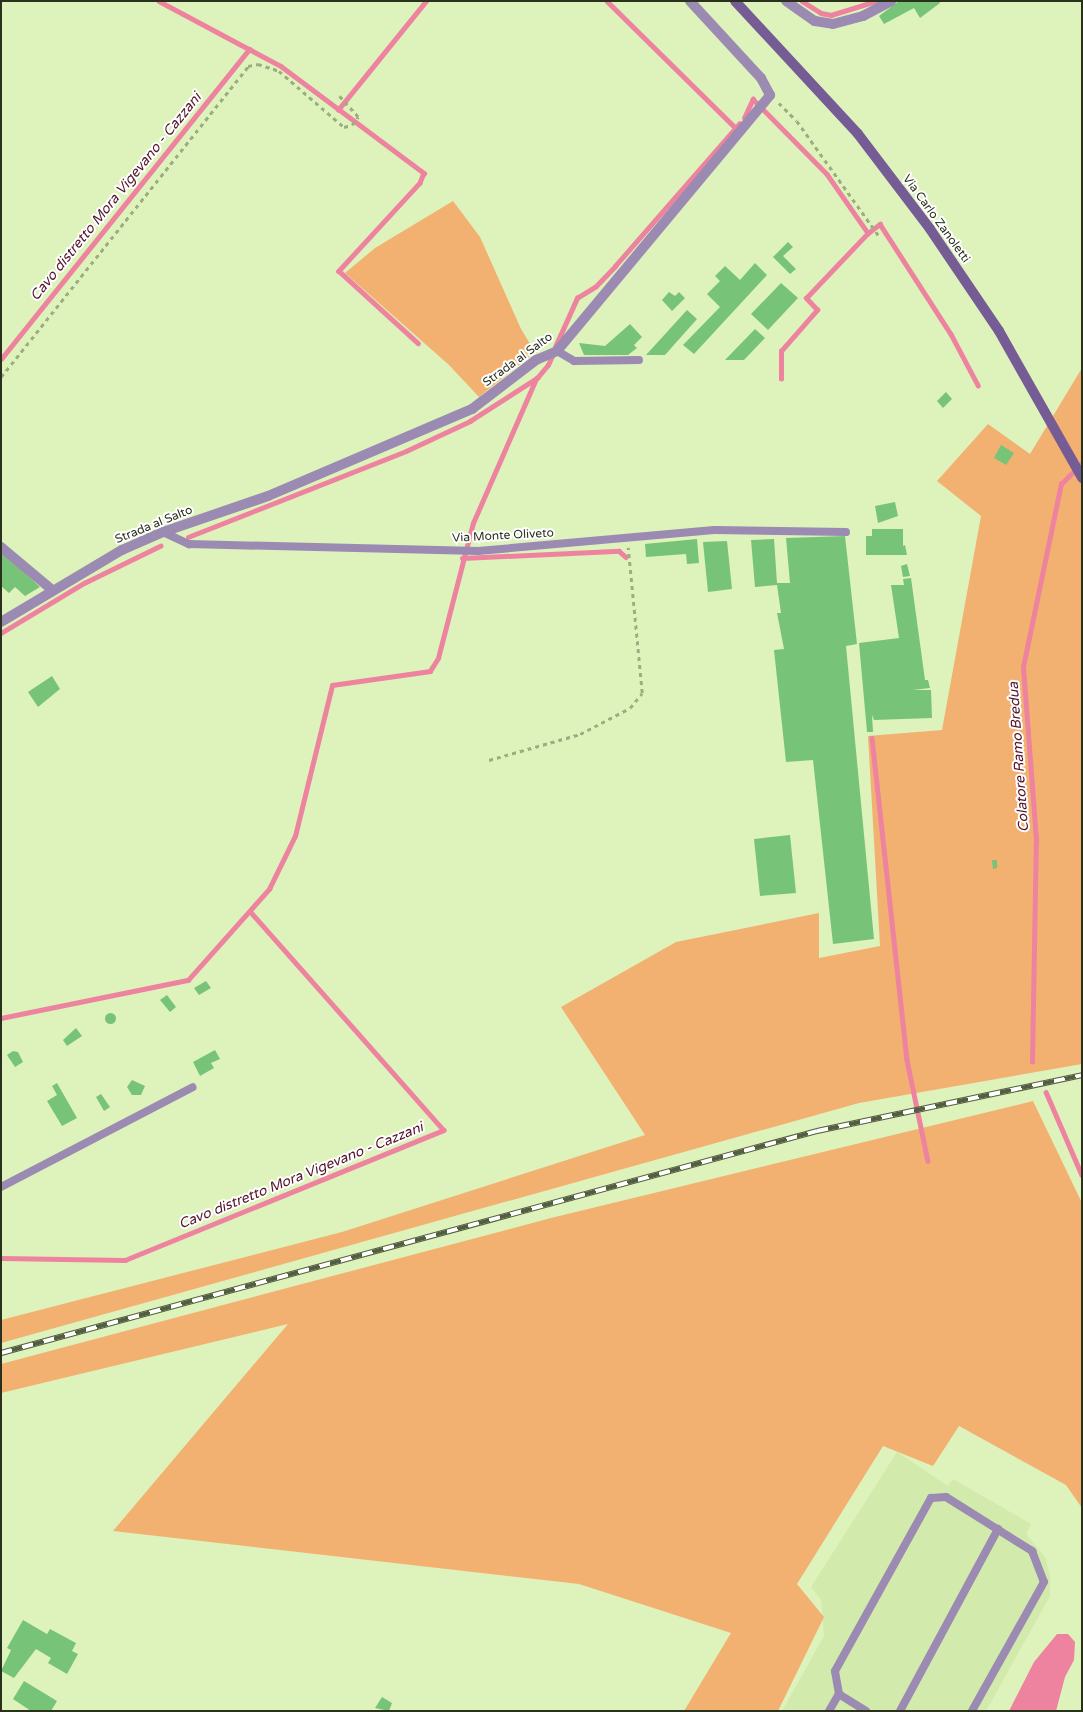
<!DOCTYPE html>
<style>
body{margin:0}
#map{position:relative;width:1083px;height:1712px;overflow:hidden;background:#def2bc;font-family:"Varela Round",sans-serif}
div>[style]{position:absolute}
.built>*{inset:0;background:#d3eaad}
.green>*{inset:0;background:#f3b171}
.water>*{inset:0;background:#ed839e}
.stream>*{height:4.5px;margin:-2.25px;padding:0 2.25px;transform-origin:2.25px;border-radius:2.25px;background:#ed839e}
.building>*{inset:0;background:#77c479}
.round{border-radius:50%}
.path>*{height:2.5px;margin-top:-1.25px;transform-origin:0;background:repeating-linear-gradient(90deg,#9dad82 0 4px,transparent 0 8px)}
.lane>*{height:8px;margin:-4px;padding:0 4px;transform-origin:4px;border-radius:4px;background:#9b8ab1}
.street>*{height:10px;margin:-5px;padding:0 5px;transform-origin:5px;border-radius:5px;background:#9b8ab1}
.secondary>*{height:10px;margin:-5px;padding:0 5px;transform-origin:5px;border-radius:5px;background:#765c94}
.rail>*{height:5.5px;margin-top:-2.75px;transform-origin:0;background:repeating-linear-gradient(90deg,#fff 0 11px,#535d41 0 22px);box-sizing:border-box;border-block:1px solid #535d41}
span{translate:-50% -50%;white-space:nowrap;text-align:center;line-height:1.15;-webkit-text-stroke:4px #fff;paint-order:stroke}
.street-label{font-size:12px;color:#29311c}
.water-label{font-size:14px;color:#551429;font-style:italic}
.frame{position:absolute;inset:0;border:2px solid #29311c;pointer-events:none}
</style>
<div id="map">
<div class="built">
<i style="clip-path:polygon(897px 1452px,948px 1486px,953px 1479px,1031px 1524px,1026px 1534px,1045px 1557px,1050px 1575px,1050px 1596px,986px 1711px,782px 1711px,824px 1636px,821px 1600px,811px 1587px)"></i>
</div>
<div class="green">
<i style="clip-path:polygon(453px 201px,480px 237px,521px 329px,535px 352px,479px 397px,449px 365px,345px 273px,375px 248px)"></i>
<i style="clip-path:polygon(1082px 368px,1082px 1064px,859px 1103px,1px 1343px,1px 1320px,342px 1232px,645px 1135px,561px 1007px,676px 942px,819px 913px,819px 958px,880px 946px,868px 736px,942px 730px,981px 516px,937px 481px,988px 424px,1030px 454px)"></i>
<i style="clip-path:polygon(1033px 1101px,1082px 1203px,1082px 1508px,1066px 1485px,959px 1426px,933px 1466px,883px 1446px,797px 1584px,824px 1617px,778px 1711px,684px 1711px,731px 1633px,579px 1584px,113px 1531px,288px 1324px,1px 1393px,1px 1364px,551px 1218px)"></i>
</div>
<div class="water">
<i style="clip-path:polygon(1057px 1634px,1068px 1634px,1075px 1642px,1074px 1660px,1065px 1677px,1056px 1711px,1009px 1711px,1034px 1662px)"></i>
</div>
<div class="stream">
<i style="left:159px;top:1px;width:102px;rotate:28.1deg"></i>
<i style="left:607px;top:1px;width:181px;rotate:44.6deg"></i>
<i style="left:802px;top:1px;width:22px;rotate:32deg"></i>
<i style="left:821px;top:13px;width:10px;rotate:11deg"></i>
<i style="left:831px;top:15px;width:47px;rotate:-17.3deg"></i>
<i style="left:338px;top:110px;width:140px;rotate:-51.1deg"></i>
<i style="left:744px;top:118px;width:21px;rotate:-65deg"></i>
<i style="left:753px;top:99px;width:105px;rotate:45.4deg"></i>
<i style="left:827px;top:174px;width:72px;rotate:55.2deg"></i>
<i style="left:868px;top:233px;width:15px;rotate:-37deg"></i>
<i style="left:880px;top:224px;width:131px;rotate:57.2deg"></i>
<i style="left:951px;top:334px;width:58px;rotate:62.1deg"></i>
<i style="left:555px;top:347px;width:54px;rotate:-65.8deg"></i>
<i style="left:577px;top:298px;width:22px;rotate:-32deg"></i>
<i style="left:596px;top:286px;width:28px;rotate:-46deg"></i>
<i style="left:615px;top:266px;width:189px;rotate:-48.9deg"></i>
<i style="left:1px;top:359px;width:397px;rotate:-51.3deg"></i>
<i style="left:249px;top:49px;width:36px;rotate:28deg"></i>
<i style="left:281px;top:66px;width:179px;rotate:36.8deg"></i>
<i style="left:424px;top:173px;width:11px;rotate:112deg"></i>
<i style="left:420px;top:183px;width:120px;rotate:132.6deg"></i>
<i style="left:339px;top:271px;width:107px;rotate:42.3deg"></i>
<i style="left:781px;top:379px;width:28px;rotate:-90deg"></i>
<i style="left:781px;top:351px;width:55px;rotate:-48.7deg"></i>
<i style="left:817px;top:310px;width:16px;rotate:-133deg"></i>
<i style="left:806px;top:298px;width:90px;rotate:-46.4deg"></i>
<i style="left:188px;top:537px;width:234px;rotate:-21.5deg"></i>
<i style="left:406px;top:451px;width:71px;rotate:-25.1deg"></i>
<i style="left:470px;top:421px;width:80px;rotate:-32.7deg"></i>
<i style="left:537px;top:378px;width:17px;rotate:-50deg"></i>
<i style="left:548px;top:365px;width:12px;rotate:-66deg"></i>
<i style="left:462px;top:558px;width:157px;rotate:-2.6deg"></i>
<i style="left:619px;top:551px;width:9px;rotate:41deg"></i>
<i style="left:1px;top:633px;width:97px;rotate:-31.1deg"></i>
<i style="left:84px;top:583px;width:85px;rotate:-26deg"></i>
<i style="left:872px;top:738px;width:324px;rotate:83.8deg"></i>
<i style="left:907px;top:1060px;width:103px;rotate:78.3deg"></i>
<i style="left:1px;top:1018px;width:191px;rotate:-11.5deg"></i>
<i style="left:188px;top:980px;width:122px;rotate:-48.3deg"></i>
<i style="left:269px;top:889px;width:59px;rotate:-63.9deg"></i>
<i style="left:295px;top:836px;width:155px;rotate:-76.2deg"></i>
<i style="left:332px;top:685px;width:99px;rotate:-8.1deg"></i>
<i style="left:430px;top:671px;width:15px;rotate:-58deg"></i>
<i style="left:438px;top:658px;width:139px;rotate:-75.5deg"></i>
<i style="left:473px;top:523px;width:157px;rotate:-66.4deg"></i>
<i style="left:1032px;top:1062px;width:222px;rotate:-89deg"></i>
<i style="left:1036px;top:840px;width:173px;rotate:-94.3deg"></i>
<i style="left:1023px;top:667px;width:187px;rotate:-78.3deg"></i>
<i style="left:1061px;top:484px;width:30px;rotate:-45deg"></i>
<i style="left:1046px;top:1092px;width:90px;rotate:66.6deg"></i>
<i style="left:1px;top:1258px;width:124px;rotate:0.9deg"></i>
<i style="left:125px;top:1260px;width:344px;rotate:-22.2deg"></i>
<i style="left:443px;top:1130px;width:291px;rotate:-131.5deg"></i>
</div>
<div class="building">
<i style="clip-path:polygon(899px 1px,939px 1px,940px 3px,920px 18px,914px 8px,884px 24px,879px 16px)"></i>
<i style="clip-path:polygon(788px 242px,793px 247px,783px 256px,796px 269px,790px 274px,773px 257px)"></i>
<i style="clip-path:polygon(755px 263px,767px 275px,694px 354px,683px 345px,720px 307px,707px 294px,720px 281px,715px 276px,725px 266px,740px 280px)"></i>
<i style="clip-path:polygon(781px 283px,798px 298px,768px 330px,751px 314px)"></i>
<i style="clip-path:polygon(669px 292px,675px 296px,679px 292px,685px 298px,672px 311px,662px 300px)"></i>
<i style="clip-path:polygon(687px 310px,697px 319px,665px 355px,646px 355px)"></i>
<i style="clip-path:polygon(630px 324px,642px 337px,634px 345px,637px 348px,628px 355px,584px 355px,579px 343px,605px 346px)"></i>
<i style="clip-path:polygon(755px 329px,765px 338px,744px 360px,725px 360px)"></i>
<i style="clip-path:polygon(946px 392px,952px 399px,943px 408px,937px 401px)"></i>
<i style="clip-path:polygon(1001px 445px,1014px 453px,1006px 465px,994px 458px)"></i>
<i style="clip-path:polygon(895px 502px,898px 516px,878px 523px,875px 506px)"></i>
<i style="clip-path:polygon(872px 529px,903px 529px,903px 546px,905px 545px,907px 555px,866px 555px,866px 536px,872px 536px)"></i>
<i style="clip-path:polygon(845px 536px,857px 644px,846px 646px,874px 939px,833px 944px,813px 760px,786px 762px,774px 650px,784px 649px,777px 613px,781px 613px,777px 585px,755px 587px,751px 540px,774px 539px,777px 583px,790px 583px,786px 538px)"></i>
<i style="clip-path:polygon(697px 539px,699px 563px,687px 564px,686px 554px,646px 557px,645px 544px)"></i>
<i style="clip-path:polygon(727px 541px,732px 589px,708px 592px,703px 542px)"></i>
<i style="clip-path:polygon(1px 553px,26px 574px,40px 587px,25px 596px,15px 587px,9px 593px,1px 586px)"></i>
<i style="clip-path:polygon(907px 564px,910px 576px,903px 577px,901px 566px)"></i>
<i style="clip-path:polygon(911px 578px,925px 680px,928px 680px,930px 688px,913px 690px,931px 690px,932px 718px,874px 720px,872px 715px,873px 732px,867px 732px,859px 643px,899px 638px,891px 585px,904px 585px,903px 579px)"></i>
<i style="clip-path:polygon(52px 676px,60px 689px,38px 707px,28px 692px)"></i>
<i style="clip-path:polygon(790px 835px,796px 893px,760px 896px,754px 839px)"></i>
<i style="clip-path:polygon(992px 860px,997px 860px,997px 868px,993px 869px)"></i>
<i style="clip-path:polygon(206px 981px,211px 988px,199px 995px,194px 988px)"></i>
<i style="clip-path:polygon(167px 995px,176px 1007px,170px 1012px,160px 1000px)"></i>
<i class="round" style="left:104.5px;top:1012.5px;width:11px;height:11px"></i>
<i style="clip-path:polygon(76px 1028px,82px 1036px,67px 1046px,63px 1040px)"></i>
<i style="clip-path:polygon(215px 1050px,220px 1059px,211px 1063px,214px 1068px,200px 1076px,193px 1062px)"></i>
<i style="clip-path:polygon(13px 1051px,18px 1052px,23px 1062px,15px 1067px,7px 1055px)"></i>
<i style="clip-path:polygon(132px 1080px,145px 1086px,141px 1095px,132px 1095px,127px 1087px)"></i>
<i style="clip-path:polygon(57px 1083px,77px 1118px,62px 1126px,47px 1101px,57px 1095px,52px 1086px)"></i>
<i style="clip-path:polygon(101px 1094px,110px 1107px,104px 1111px,96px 1097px)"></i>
<i style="clip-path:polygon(23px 1620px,47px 1634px,50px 1629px,76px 1643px,72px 1651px,78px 1654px,67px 1674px,48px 1663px,51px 1658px,36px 1649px,14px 1678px,1px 1671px,11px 1650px,7px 1648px)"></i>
<i style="clip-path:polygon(24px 1681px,57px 1701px,51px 1711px,31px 1711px,13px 1699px)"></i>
<i style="clip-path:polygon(382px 1697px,392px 1703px,389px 1711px,375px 1708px)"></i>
</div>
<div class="path">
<i style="left:779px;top:103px;width:25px;rotate:45deg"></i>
<i style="left:797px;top:121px;width:141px;rotate:54.5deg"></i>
<i style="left:1px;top:377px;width:397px;rotate:-51.5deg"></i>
<i style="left:248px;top:66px;width:10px;rotate:-11deg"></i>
<i style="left:258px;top:64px;width:22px;rotate:18deg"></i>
<i style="left:279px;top:71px;width:86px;rotate:40.7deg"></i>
<i style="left:344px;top:127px;width:8px;rotate:-14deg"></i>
<i style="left:352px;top:125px;width:10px;rotate:-53deg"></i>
<i style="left:358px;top:117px;width:28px;rotate:-132deg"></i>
<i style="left:489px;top:760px;width:95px;rotate:-15.9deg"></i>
<i style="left:580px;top:734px;width:56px;rotate:-27.5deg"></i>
<i style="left:630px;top:708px;width:19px;rotate:-51deg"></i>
<i style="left:642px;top:693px;width:146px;rotate:-95.5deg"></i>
</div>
<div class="lane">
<i style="left:557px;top:351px;width:20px;rotate:30deg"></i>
<i style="left:574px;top:361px;width:65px;rotate:-0.9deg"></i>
<i style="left:163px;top:532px;width:29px;rotate:25deg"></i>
<i style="left:189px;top:544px;width:289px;rotate:1.4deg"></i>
<i style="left:478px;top:551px;width:237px;rotate:-5.1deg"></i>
<i style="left:714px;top:530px;width:132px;rotate:0.9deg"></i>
<i style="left:1px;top:1187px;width:216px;rotate:-27.5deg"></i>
<i style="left:829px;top:1711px;width:20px;rotate:-60deg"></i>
<i style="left:866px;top:1711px;width:32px;rotate:-148deg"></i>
<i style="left:839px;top:1694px;width:23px;rotate:-100deg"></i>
<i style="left:835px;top:1671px;width:198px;rotate:-61deg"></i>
<i style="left:931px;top:1498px;width:15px;rotate:-4deg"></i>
<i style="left:946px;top:1497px;width:102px;rotate:32.1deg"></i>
<i style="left:1032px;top:1551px;width:33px;rotate:69deg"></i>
<i style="left:1044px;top:1582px;width:148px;rotate:119.2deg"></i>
<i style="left:900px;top:1711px;width:207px;rotate:-61.7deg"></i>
</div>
<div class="street">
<i style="left:786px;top:1px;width:35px;rotate:35deg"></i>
<i style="left:815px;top:21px;width:18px;rotate:9deg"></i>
<i style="left:833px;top:24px;width:31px;rotate:-15deg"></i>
<i style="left:863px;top:16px;width:32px;rotate:-28deg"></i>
<i style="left:1px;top:547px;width:65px;rotate:40deg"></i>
<i style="left:1px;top:622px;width:141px;rotate:-30.8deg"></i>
<i style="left:122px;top:550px;width:45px;rotate:-23.7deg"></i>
<i style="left:163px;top:532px;width:111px;rotate:-18.9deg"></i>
<i style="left:268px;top:496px;width:222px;rotate:-23.1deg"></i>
<i style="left:472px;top:409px;width:81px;rotate:-37.4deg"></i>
<i style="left:536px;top:360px;width:23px;rotate:-23deg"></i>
<i style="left:557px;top:351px;width:333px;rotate:-50.2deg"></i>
<i style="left:770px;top:95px;width:19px;rotate:-118deg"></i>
<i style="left:761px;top:78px;width:105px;rotate:-132.7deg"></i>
</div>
<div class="secondary">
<i style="left:735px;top:1px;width:181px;rotate:47.2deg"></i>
<i style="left:858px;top:134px;width:119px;rotate:52.8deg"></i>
<i style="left:930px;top:229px;width:123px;rotate:55.9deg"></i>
<i style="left:999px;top:331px;width:169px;rotate:60.5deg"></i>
</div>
<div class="rail">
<i style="left:1px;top:1353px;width:846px;rotate:-15.22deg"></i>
<i style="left:817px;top:1131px;width:271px;rotate:-11.9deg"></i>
</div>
<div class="street-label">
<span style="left:936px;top:219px;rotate:54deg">Via Carlo Zanoletti</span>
<span style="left:518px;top:360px;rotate:-36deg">Strada al Salto</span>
<span style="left:154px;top:525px;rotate:-22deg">Strada al Salto</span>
<span style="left:503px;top:536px;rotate:-3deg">Via Monte Oliveto</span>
</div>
<div class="water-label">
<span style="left:116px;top:197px;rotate:-51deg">Cavo distretto Mora Vigevano - Cazzani</span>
<span style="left:1019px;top:757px;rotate:-94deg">Colatore Ramo Bredua</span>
<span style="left:301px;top:1176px;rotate:-22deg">Cavo distretto Mora Vigevano - Cazzani</span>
</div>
<div class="frame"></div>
</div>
